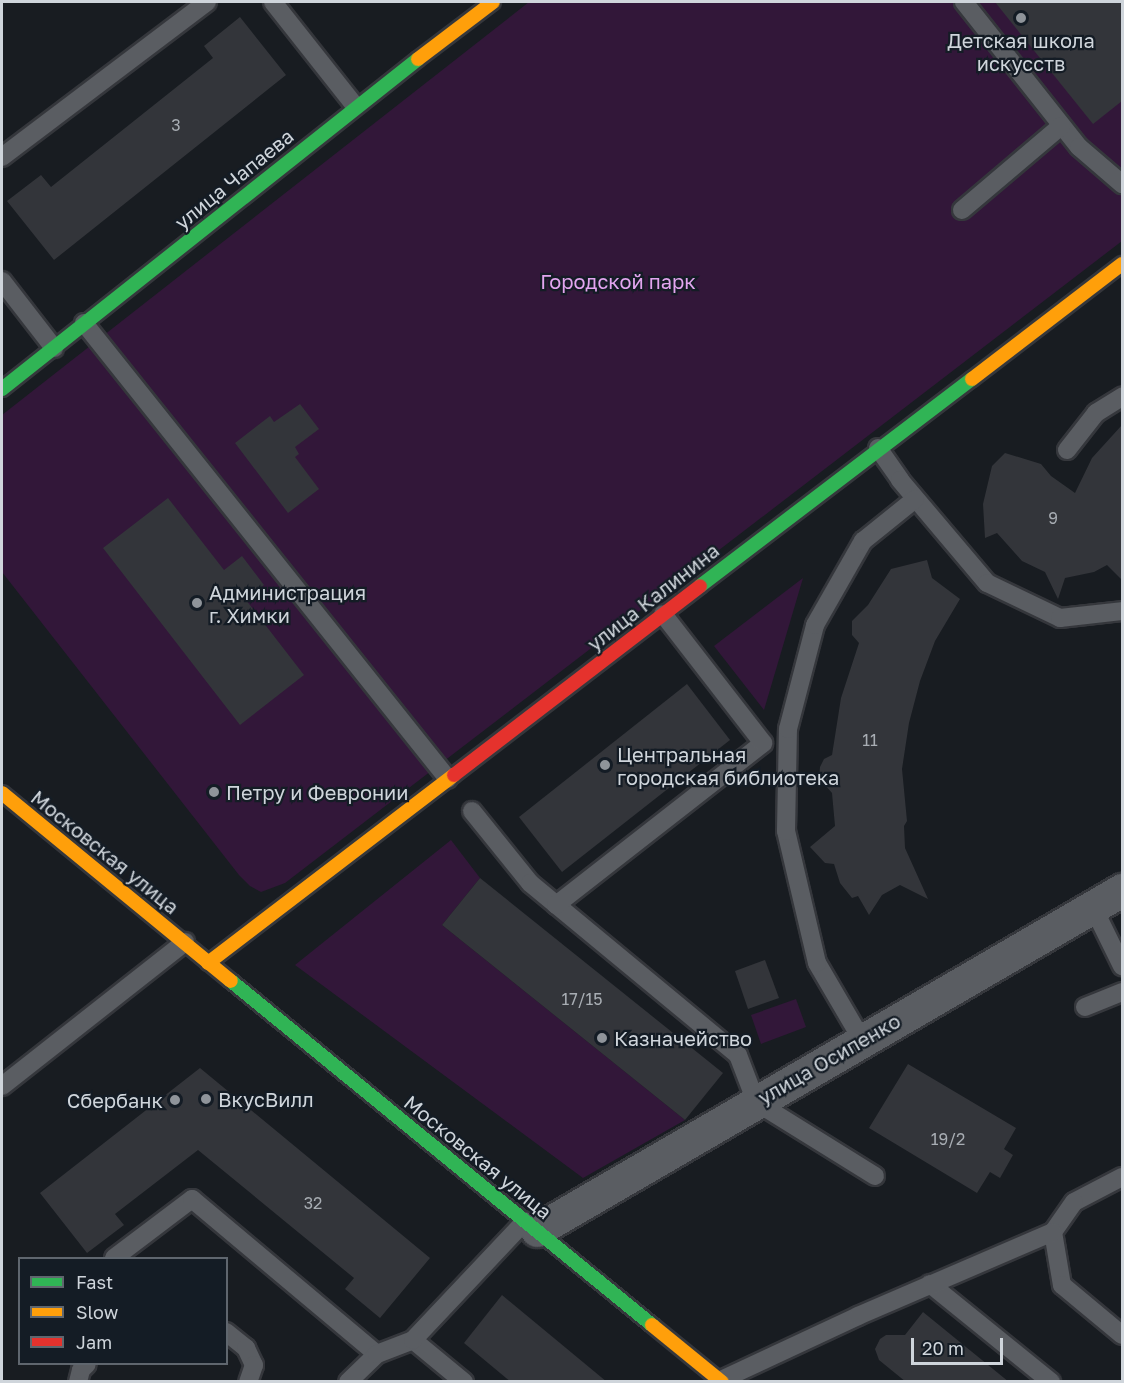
<!DOCTYPE html>
<meta charset="utf-8">
<style>
body{margin:0}
#map{position:relative;width:1124px;height:1383px;overflow:hidden;background:#181c21;font-family:"Golos Text",sans-serif}
div>[style]{position:absolute}
.green>*{inset:0;background:#321739}
.building>*{inset:0;background:#33353a}
.roads{filter:drop-shadow(2px 0 #35373c) drop-shadow(-2px 0 #35373c) drop-shadow(0 2px #35373c) drop-shadow(0 -2px #35373c)}
.lane>*{height:18px;margin:-9px;padding:0 9px;transform-origin:9px;border-radius:9px;background:#5a5d62}
.street>*{height:33px;margin:-16.5px;padding:0 16.5px;transform-origin:16.5px;border-radius:16.5px;background:#5a5d62}
.fast>*{height:14px;margin:-7px;padding:0 7px;transform-origin:7px;border-radius:7px;background:#30b455}
.slow>*{height:14px;margin:-7px;padding:0 7px;transform-origin:7px;border-radius:7px;background:#ff9f0a}
.jam>*{height:14px;margin:-7px;padding:0 7px;transform-origin:7px;border-radius:7px;background:#e5322d}
.dots>*{width:16px;height:16px;translate:-50% -50%;box-sizing:border-box;border:3px solid #141c25;border-radius:50%}
span{translate:-50% -50%;white-space:nowrap;text-align:center;line-height:1.15;-webkit-text-stroke:4.5px #141c25;paint-order:stroke}
.number-label{font-size:16px;color:#a8adb3}
.number-label span{-webkit-text-stroke-width:0}
.poi-label{font-size:20px;color:#cfd5db}
.left{translate:0 -50%;text-align:left}
.right{translate:-100% -50%;text-align:right}
.street-label{font-size:20px;color:#cfd5db}
.park-label{font-size:20px;color:#e2a5ef}
.frame{position:absolute;inset:0;border:3px solid #cfd5db;pointer-events:none}
.legend{position:absolute;left:18px;top:1257px;width:210px;height:108px;box-sizing:border-box;background:#141c25;border:2px solid #5f666e;margin:0;padding:8px 10px;list-style:none;font-size:18px;color:#cfd5db}
.legend li{display:flex;align-items:center;gap:12px;height:30px}
.legend b{width:30px;border:2px solid #5f666e}
.scale{position:absolute;left:911px;top:1338px;width:92px;height:27px;box-sizing:border-box;border:3px solid #cfd5db;border-top:0;padding-left:8px;font-size:18px;line-height:21px;white-space:nowrap;color:#cfd5db;-webkit-text-stroke:4px #141c25;paint-order:stroke}
</style>
<div id="map">
<div class="green">
<i style="clip-path:polygon(529px 2px,1122px 2px,1122px 241px,285px 883px,261px 892px,250px 886px,239px 875px,2px 572px,2px 415px)"></i>
<i style="clip-path:polygon(803px 578px,764px 710px,714px 646px)"></i>
<i style="clip-path:polygon(451px 840px,480px 878px,442px 925px,685px 1120px,583px 1178px,295px 965px)"></i>
<i style="clip-path:polygon(796px 999px,806px 1027px,761px 1044px,751px 1015px)"></i>
</div>
<div class="building">
<i style="clip-path:polygon(995px 2px,1122px 2px,1122px 101px,1093px 124px)"></i>
<i style="clip-path:polygon(240px 17px,286px 75px,54px 260px,7px 201px,41px 175px,51px 187px,213px 58px,204px 46px)"></i>
<i style="clip-path:polygon(300px 404px,319px 429px,295px 447px,299px 454px,295px 457px,319px 489px,288px 513px,235px 443px,270px 416px,274px 422px)"></i>
<i style="clip-path:polygon(1122px 425px,1122px 580px,1107px 565px,1094px 572px,1065px 578px,1058px 599px,1045px 572px,1022px 561px,997px 533px,985px 538px,983px 504px,992px 466px,1005px 453px,1041px 464px,1051px 476px,1075px 493px,1092px 458px)"></i>
<i style="clip-path:polygon(168px 498px,224px 570px,242px 556px,264px 585px,246px 600px,304px 675px,240px 725px,103px 548px)"></i>
<i style="clip-path:polygon(927px 560px,932px 578px,960px 599px,935px 641px,920px 681px,909px 723px,902px 769px,907px 821px,904px 826px,905px 848px,928px 899px,900px 885px,882px 895px,869px 915px,858px 896px,852px 898px,840px 883px,834px 864px,825px 863px,810px 847px,835px 826px,832px 793px,819px 778px,820px 767px,824px 759px,832px 755px,841px 698px,859px 643px,852px 635px,852px 621px,868px 605px,891px 569px)"></i>
<i style="clip-path:polygon(687px 684px,730px 740px,562px 872px,519px 817px)"></i>
<i style="clip-path:polygon(480px 878px,723px 1073px,685px 1120px,442px 925px)"></i>
<i style="clip-path:polygon(765px 960px,779px 998px,748px 1009px,735px 971px)"></i>
<i style="clip-path:polygon(908px 1064px,1016px 1128px,1004px 1149px,1013px 1155px,1000px 1178px,990px 1172px,977px 1193px,869px 1128px)"></i>
<i style="clip-path:polygon(200px 1068px,430px 1258px,380px 1318px,345px 1289px,354px 1278px,198px 1150px,115px 1214px,124px 1225px,87px 1253px,40px 1193px)"></i>
<i style="clip-path:polygon(502px 1295px,607px 1382px,511px 1382px,464px 1343px)"></i>
<i style="clip-path:polygon(923px 1312px,1009px 1382px,906px 1382px,879px 1360px,875px 1349px,880px 1339px,886px 1335px,905px 1335px)"></i>
</div>
<div class="roads">
<div class="lane">
<i style="left:273px;top:2px;width:132px;rotate:51.7deg"></i>
<i style="left:964px;top:2px;width:185px;rotate:51.6deg"></i>
<i style="left:1079px;top:147px;width:57px;rotate:40.7deg"></i>
<i style="left:2px;top:157px;width:257px;rotate:-37.1deg"></i>
<i style="left:962px;top:210px;width:130px;rotate:-40.3deg"></i>
<i style="left:2px;top:281px;width:85px;rotate:52.2deg"></i>
<i style="left:84px;top:323px;width:583px;rotate:51.4deg"></i>
<i style="left:878px;top:448px;width:39px;rotate:55deg"></i>
<i style="left:900px;top:480px;width:135px;rotate:49.8deg"></i>
<i style="left:987px;top:583px;width:81px;rotate:25.6deg"></i>
<i style="left:1060px;top:618px;width:62px;rotate:-6.4deg"></i>
<i style="left:1067px;top:450px;width:47px;rotate:-51.9deg"></i>
<i style="left:1096px;top:413px;width:31px;rotate:-32deg"></i>
<i style="left:472px;top:811px;width:92px;rotate:51.1deg"></i>
<i style="left:530px;top:883px;width:270px;rotate:39.6deg"></i>
<i style="left:738px;top:1055px;width:50px;rotate:69deg"></i>
<i style="left:756px;top:1102px;width:140px;rotate:31.9deg"></i>
<i style="left:556px;top:905px;width:263px;rotate:-38deg"></i>
<i style="left:763px;top:743px;width:163px;rotate:-127.8deg"></i>
<i style="left:1093px;top:907px;width:66px;rotate:63.8deg"></i>
<i style="left:1085px;top:1007px;width:40px;rotate:-22deg"></i>
<i style="left:862px;top:1040px;width:89px;rotate:-120.3deg"></i>
<i style="left:817px;top:963px;width:136px;rotate:-103.2deg"></i>
<i style="left:786px;top:831px;width:102px;rotate:-88.9deg"></i>
<i style="left:788px;top:729px;width:107px;rotate:-75.4deg"></i>
<i style="left:815px;top:625px;width:97px;rotate:-60.3deg"></i>
<i style="left:863px;top:541px;width:67px;rotate:-38.9deg"></i>
<i style="left:2px;top:1086px;width:233px;rotate:-38.2deg"></i>
<i style="left:1122px;top:1177px;width:54px;rotate:152.5deg"></i>
<i style="left:1074px;top:1202px;width:37px;rotate:125deg"></i>
<i style="left:1053px;top:1232px;width:54px;rotate:80.4deg"></i>
<i style="left:1062px;top:1285px;width:78px;rotate:39.8deg"></i>
<i style="left:114px;top:1258px;width:98px;rotate:-37.1deg"></i>
<i style="left:192px;top:1199px;width:241px;rotate:40deg"></i>
<i style="left:930px;top:1284px;width:156px;rotate:39deg"></i>
<i style="left:226px;top:1332px;width:26px;rotate:39deg"></i>
<i style="left:246px;top:1348px;width:19px;rotate:65deg"></i>
<i style="left:254px;top:1365px;width:18px;rotate:109deg"></i>
<i style="left:413px;top:1340px;width:66px;rotate:39.5deg"></i>
<i style="left:721px;top:1380px;width:151px;rotate:-25deg"></i>
<i style="left:858px;top:1316px;width:212px;rotate:-23.3deg"></i>
<i style="left:78px;top:1382px;width:12px;rotate:-76deg"></i>
<i style="left:81px;top:1370px;width:8px;rotate:-45deg"></i>
<i style="left:348px;top:1382px;width:40px;rotate:-44deg"></i>
<i style="left:377px;top:1354px;width:39px;rotate:-21deg"></i>
<i style="left:413px;top:1340px;width:163px;rotate:-46.7deg"></i>
</div>
<div class="street">
<i style="left:537px;top:1230px;width:677px;rotate:-30.17deg"></i>
</div>
<div class="fast">
<i style="left:2px;top:389px;width:531px;rotate:-38.42deg"></i>
<i style="left:700px;top:586px;width:342px;rotate:-37.3deg"></i>
<i style="left:231px;top:981px;width:544px;rotate:39.25deg"></i>
</div>
<div class="slow">
<i style="left:418px;top:59px;width:94px;rotate:-37.2deg"></i>
<i style="left:972px;top:379px;width:189px;rotate:-37.5deg"></i>
<i style="left:2px;top:793px;width:296px;rotate:39.4deg"></i>
<i style="left:208px;top:963px;width:310px;rotate:-37.4deg"></i>
<i style="left:652px;top:1325px;width:90px;rotate:39.2deg"></i>
</div>
<div class="jam">
<i style="left:454px;top:775px;width:310px;rotate:-37.5deg"></i>
</div>
</div>
<div class="dots">
<i style="left:1021px;top:18px;background:#8f949a"></i>
<i style="left:197px;top:603px;background:#8f949a"></i>
<i style="left:605px;top:765px;background:#8f949a"></i>
<i style="left:214px;top:792px;background:#8f949a"></i>
<i style="left:602px;top:1038px;background:#8f949a"></i>
<i style="left:206px;top:1099px;background:#8f949a"></i>
<i style="left:175px;top:1100px;background:#8f949a"></i>
</div>
<div class="number-label">
<span style="left:176px;top:125px">3</span>
<span style="left:1053px;top:518px">9</span>
<span style="left:870px;top:740px">11</span>
<span style="left:582px;top:999px">17/15</span>
<span style="left:948px;top:1139px">19/2</span>
<span style="left:313px;top:1203px">32</span>
</div>
<div class="poi-label">
<span style="left:1021px;top:52px">Детская школа<br>искусств</span>
<span class="left" style="left:209px;top:604px">Администрация<br>г. Химки</span>
<span class="left" style="left:617px;top:766px">Центральная<br>городская библиотека</span>
<span class="left" style="left:226px;top:792px">Петру и Февронии</span>
<span class="left" style="left:614px;top:1038px">Казначейство</span>
<span class="left" style="left:218px;top:1099px">ВкусВилл</span>
<span class="right" style="left:163px;top:1100px">Сбербанк</span>
</div>
<div class="street-label">
<span style="left:234px;top:179px;rotate:-39deg">улица Чапаева</span>
<span style="left:653px;top:597px;rotate:-38deg">улица Калинина</span>
<span style="left:105px;top:852px;rotate:39deg">Московская улица</span>
<span style="left:829px;top:1059px;rotate:-30deg">улица Осипенко</span>
<span style="left:478px;top:1157px;rotate:39deg">Московская улица</span>
</div>
<div class="park-label">
<span style="left:618px;top:281px">Городской парк</span>
</div>
<div class="frame"></div>
<ul class="legend">
<li><b style="height:8px;background:#30b455"></b>Fast</li>
<li><b style="height:8px;background:#ff9f0a"></b>Slow</li>
<li><b style="height:8px;background:#e5322d"></b>Jam</li>
</ul>
<div class="scale">20 m</div>
</div>
